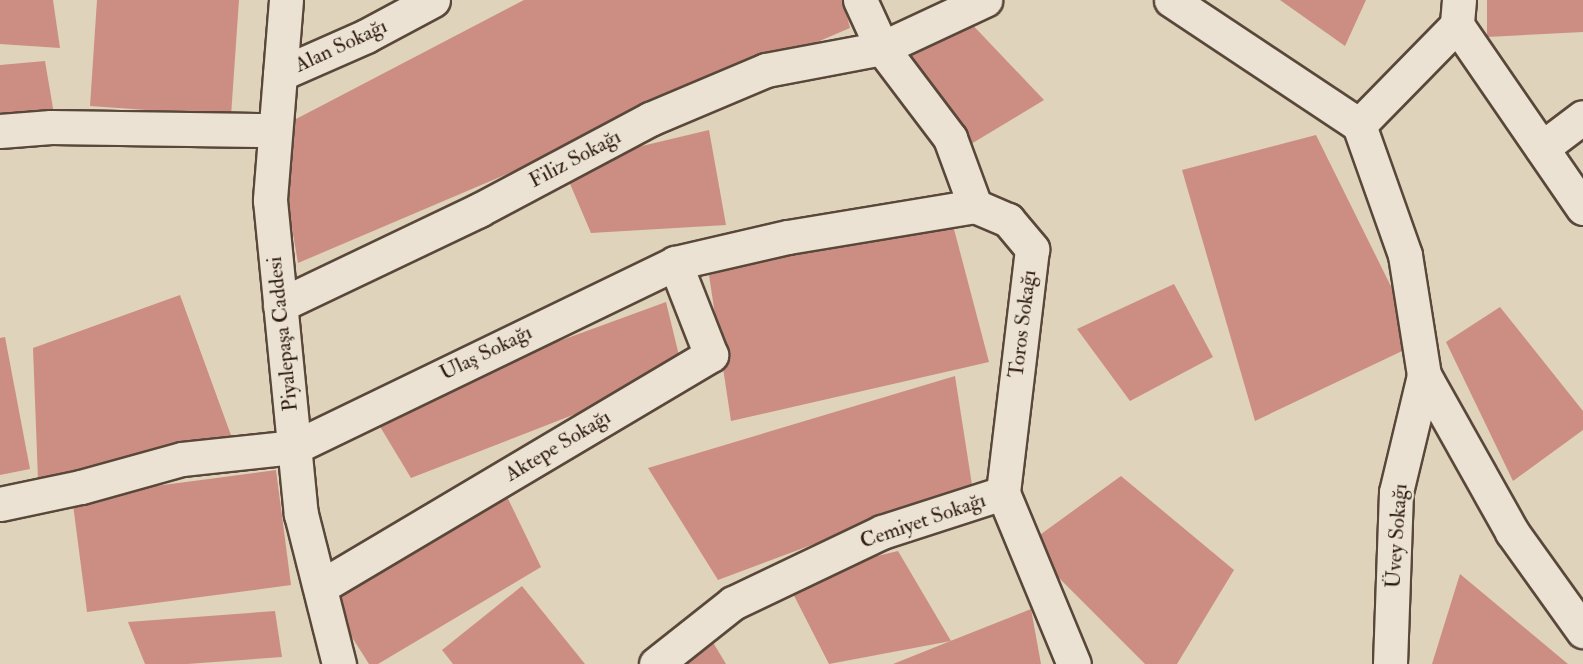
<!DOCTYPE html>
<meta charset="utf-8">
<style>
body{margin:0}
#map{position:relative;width:1583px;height:664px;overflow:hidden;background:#e0d3bb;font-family:"IM FELL Double Pica",serif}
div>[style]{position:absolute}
.building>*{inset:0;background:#cc8e82}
.roads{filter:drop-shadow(2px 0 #59483a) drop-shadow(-2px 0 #59483a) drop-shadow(0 2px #59483a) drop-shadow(0 -2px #59483a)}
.minor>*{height:33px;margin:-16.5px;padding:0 16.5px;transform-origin:16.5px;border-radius:16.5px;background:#ebe2d3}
.tertiary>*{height:33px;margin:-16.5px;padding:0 16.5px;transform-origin:16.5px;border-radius:16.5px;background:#ebe2d3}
span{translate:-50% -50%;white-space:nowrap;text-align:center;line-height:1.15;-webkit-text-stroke:4.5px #ebe2d3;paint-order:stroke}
.street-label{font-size:21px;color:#2c190f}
</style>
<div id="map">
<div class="building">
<i style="clip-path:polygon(0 0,53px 0,60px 48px,0 44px)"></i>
<i style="clip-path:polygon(97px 0,239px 0,231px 116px,90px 106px)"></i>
<i style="clip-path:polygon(524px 0,843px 0,850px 28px,298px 263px,275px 130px)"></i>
<i style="clip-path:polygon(1280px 0,1366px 0,1345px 46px)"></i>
<i style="clip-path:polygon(1487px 0,1583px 0,1583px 32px,1487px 37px)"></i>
<i style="clip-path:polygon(966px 18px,1044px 100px,971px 144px,890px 51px)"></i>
<i style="clip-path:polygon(45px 61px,54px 114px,0 118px,0 65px)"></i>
<i style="clip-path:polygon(709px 130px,726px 225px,591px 233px,562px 165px)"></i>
<i style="clip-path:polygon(1316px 135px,1419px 343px,1255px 421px,1182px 170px)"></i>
<i style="clip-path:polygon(949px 210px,989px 362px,731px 421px,709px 275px)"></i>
<i style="clip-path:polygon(1174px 284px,1213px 357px,1130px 401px,1077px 329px)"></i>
<i style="clip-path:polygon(180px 295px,232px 438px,38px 480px,33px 348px)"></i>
<i style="clip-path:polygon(666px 302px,683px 372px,411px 478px,370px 410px)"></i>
<i style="clip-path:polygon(1500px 307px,1583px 411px,1583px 430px,1513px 481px,1446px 342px)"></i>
<i style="clip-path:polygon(5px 337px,30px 469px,0 475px,0 338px)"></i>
<i style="clip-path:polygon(955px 376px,972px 485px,718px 580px,648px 468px)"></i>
<i style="clip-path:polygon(276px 470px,291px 585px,87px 612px,72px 497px)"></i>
<i style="clip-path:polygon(1121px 476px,1234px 570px,1177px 664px,1145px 664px,1026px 545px)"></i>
<i style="clip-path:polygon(499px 480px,541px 567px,378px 664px,369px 664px,320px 587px)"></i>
<i style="clip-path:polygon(898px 551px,951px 641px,829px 664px,785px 578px)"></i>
<i style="clip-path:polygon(1460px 574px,1568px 664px,1432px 664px)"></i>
<i style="clip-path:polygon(522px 586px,585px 664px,453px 664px,442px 650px)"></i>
<i style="clip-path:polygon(1031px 609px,1041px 664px,893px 664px,953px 640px)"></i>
<i style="clip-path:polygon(275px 611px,282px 657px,187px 664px,145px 664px,128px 622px)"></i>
<i style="clip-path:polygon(711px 639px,726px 664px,675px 664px)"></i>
</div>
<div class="roads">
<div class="minor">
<i style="left:860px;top:0;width:53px;rotate:65.4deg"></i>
<i style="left:882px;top:48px;width:113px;rotate:52.9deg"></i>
<i style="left:950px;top:138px;width:72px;rotate:69.8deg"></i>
<i style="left:975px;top:206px;width:36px;rotate:23deg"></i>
<i style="left:1008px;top:220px;width:38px;rotate:50deg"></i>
<i style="left:1032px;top:249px;width:246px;rotate:96.8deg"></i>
<i style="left:1171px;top:0;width:226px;rotate:33.6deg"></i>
<i style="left:1359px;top:125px;width:138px;rotate:70.5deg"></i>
<i style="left:1405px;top:255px;width:121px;rotate:81deg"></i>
<i style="left:1424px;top:375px;width:180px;rotate:60.7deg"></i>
<i style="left:1512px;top:532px;width:122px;rotate:54.4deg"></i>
<i style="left:1459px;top:0;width:25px;rotate:95deg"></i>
<i style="left:1457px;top:25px;width:222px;rotate:55.5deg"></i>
<i style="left:280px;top:74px;width:94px;rotate:-23.8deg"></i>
<i style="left:366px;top:36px;width:76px;rotate:-28.2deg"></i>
<i style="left:1359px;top:125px;width:140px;rotate:-45.6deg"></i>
<i style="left:0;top:131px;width:51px;rotate:-4.5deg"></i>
<i style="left:51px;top:127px;width:224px;rotate:0.8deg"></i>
<i style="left:1542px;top:148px;width:51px;rotate:-37.1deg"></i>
<i style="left:280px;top:305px;width:221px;rotate:-25.5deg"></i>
<i style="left:479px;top:210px;width:194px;rotate:-28deg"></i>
<i style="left:650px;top:119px;width:126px;rotate:-22.9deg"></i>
<i style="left:766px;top:70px;width:118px;rotate:-10.7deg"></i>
<i style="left:882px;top:48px;width:114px;rotate:-25deg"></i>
<i style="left:1003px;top:493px;width:185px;rotate:67.5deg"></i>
<i style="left:0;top:504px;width:83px;rotate:-11.9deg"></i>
<i style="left:81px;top:487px;width:105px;rotate:-15.5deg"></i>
<i style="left:182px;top:459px;width:114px;rotate:-6.1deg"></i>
<i style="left:295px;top:447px;width:422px;rotate:-25.8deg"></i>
<i style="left:675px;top:263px;width:116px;rotate:-13deg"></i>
<i style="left:788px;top:237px;width:190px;rotate:-9.4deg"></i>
<i style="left:320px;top:587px;width:455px;rotate:-30.7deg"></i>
<i style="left:711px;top:355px;width:99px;rotate:-111.4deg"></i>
<i style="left:656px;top:664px;width:98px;rotate:-38.4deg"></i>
<i style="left:733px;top:603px;width:165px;rotate:-25.5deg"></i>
<i style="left:882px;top:532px;width:127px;rotate:-17.9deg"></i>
<i style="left:1390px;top:664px;width:172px;rotate:-88deg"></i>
<i style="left:1396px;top:492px;width:120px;rotate:-76.5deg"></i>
</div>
<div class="tertiary">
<i style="left:286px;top:0;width:201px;rotate:94.6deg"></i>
<i style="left:270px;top:200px;width:316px;rotate:84.4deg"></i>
<i style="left:301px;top:514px;width:155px;rotate:75.8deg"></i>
</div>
</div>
<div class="street-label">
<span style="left:341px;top:46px;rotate:-25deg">Alan Sokağı</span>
<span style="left:575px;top:159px;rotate:-28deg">Filiz Sokağı</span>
<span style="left:1023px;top:324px;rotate:-83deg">Toros Sokağı</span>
<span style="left:283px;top:334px;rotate:-96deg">Piyalepaşa Caddesi</span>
<span style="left:486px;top:353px;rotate:-26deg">Ulaş Sokağı</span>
<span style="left:558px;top:446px;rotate:-31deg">Aktepe Sokağı</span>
<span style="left:923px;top:521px;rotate:-19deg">Cemiyet Sokağı</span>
<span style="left:1397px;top:536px;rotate:-86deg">Üvey Sokağı</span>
</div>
</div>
